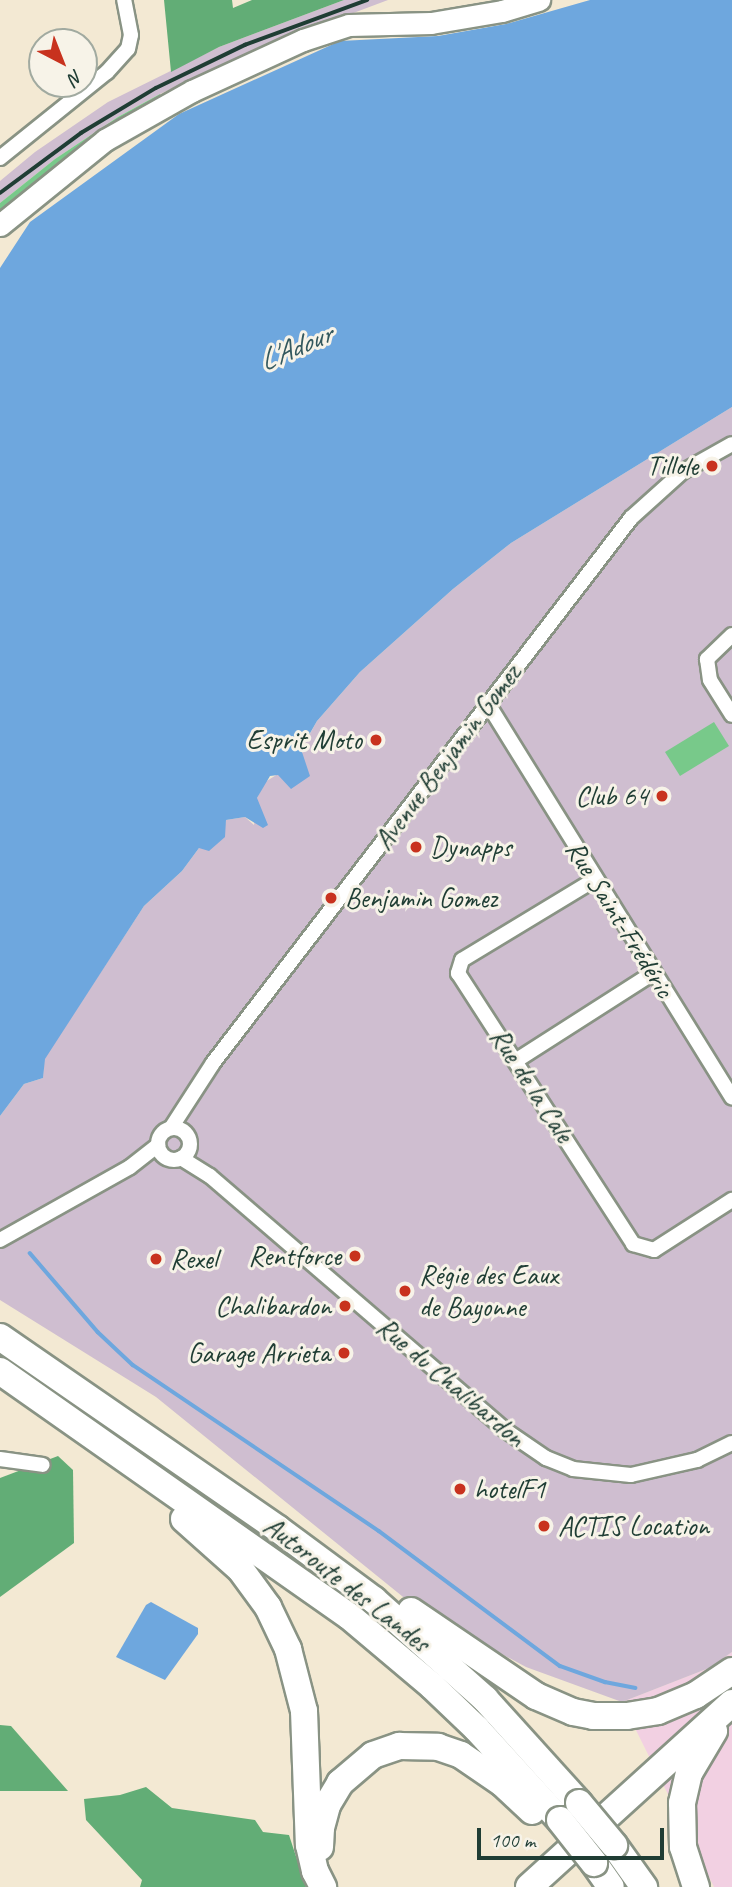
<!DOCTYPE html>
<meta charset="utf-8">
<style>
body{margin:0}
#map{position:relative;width:732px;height:1887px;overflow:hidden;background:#f3e9d3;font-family:Caveat,sans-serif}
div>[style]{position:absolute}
.built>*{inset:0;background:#f2d0e2}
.industrial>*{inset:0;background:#cfbed0}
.green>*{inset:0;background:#78c98a}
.forest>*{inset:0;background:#62ad76}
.water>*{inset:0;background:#6ea7de}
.stream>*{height:3.5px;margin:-1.75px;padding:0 1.75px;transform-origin:1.75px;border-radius:1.75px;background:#6ea7de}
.roads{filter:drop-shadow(2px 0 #899384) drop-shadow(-2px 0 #899384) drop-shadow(0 2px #899384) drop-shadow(0 -2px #899384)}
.minor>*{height:14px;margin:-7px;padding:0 7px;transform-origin:7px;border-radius:7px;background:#fff}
.minor>.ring{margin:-7px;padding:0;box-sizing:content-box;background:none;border:14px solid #fff;border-radius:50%}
.secondary>*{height:21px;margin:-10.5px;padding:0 10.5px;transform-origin:10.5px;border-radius:10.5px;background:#fff}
.motorway>*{height:26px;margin:-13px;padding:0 13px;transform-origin:13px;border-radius:13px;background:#fff}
.rail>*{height:3.5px;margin:-1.75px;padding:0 1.75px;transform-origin:1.75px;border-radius:1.75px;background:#1f3d34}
.bridges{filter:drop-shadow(2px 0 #899384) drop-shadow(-2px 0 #899384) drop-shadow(0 2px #899384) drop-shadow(0 -2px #899384)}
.motorway-bridge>*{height:26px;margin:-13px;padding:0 13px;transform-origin:13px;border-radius:13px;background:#fff}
.dots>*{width:19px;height:19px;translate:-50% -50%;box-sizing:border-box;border:4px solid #f7f3e8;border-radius:50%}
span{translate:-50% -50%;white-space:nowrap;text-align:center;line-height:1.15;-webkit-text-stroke:6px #f7f3e8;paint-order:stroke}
.poi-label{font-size:28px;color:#1f3d34}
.right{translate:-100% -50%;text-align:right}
.left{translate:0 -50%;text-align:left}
.street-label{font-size:28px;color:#1f3d34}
.water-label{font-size:30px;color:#33585e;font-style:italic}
.north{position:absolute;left:28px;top:28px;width:70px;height:70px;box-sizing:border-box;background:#f7f3e8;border:2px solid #a1aaa0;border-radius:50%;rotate:138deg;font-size:19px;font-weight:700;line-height:28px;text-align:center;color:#1f3d34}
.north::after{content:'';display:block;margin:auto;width:24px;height:32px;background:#c8321e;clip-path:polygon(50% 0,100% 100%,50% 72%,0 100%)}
.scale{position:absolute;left:477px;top:1828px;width:187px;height:32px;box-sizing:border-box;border:4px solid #1f3d34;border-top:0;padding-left:9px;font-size:21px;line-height:24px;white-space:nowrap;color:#1f3d34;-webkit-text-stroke:5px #f7f3e8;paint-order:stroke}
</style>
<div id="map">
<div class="built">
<i style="clip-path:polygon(732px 1652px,732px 1887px,714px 1887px,622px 1702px,709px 1668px)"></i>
</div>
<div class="industrial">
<i style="clip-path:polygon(344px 0,388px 0,249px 52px,160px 94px,118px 117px,55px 159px,0 203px,0 181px,35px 152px,108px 102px,219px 47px)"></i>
<i style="clip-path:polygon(732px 407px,732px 1652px,709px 1668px,622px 1702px,526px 1667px,418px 1609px,156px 1397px,0 1300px,0 1116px,24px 1084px,43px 1078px,44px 1059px,144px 906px,182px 871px,199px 848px,224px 828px,226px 820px,245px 817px,254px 825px,257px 798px,265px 782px,278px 774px,301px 750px,317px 721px,360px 672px,453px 589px,511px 543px)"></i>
</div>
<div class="green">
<i style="clip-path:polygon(160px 94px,162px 99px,0 216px,0 203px,55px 159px,118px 117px)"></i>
<i style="clip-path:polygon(714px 722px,729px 746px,680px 776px,665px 752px)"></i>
</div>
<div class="forest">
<i style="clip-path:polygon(164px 0,232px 0,233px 8px,252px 0,344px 0,219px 47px,171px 72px)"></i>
<i style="clip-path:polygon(58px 1456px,73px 1470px,74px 1543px,0 1597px,0 1478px)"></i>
<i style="clip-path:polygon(0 1725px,11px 1726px,68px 1791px,0 1791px)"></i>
<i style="clip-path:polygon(146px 1787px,172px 1808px,255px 1820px,263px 1832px,289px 1835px,306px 1887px,140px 1887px,142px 1880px,86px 1820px,84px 1799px,120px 1795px)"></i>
</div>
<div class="water">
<i style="clip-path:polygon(590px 0,732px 0,732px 407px,511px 543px,453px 589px,360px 672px,317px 721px,301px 749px,310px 776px,291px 789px,278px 775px,270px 776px,257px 798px,268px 825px,263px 828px,245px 817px,226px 820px,225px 837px,209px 851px,199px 848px,182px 871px,144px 906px,45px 1059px,43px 1078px,24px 1084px,0 1116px,0 268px,30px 222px,179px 114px,340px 41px,438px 36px,506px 24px)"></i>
<i style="clip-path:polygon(151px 1602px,198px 1628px,198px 1634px,165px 1680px,116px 1657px,146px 1605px)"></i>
</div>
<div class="stream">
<i style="left:30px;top:1253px;width:104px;rotate:49.3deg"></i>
<i style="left:98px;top:1332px;width:48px;rotate:43.3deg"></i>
<i style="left:133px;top:1365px;width:297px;rotate:34deg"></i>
<i style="left:379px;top:1531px;width:226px;rotate:36.7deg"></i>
<i style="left:560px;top:1666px;width:48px;rotate:19.6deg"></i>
<i style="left:605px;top:1682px;width:31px;rotate:11deg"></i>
</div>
<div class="roads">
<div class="minor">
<i style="left:0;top:158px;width:137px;rotate:-38.8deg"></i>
<i style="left:107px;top:72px;width:31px;rotate:-48deg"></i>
<i style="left:128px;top:49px;width:14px;rotate:-78deg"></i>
<i style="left:131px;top:35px;width:36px;rotate:-101deg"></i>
<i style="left:732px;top:635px;width:35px;rotate:136deg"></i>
<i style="left:707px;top:659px;width:21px;rotate:82deg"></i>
<i style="left:710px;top:680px;width:41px;rotate:57.8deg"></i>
<i style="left:488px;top:704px;width:463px;rotate:58.2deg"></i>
<i style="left:594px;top:880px;width:154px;rotate:148.8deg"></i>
<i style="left:462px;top:960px;width:14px;rotate:107deg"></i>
<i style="left:458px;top:973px;width:323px;rotate:57.1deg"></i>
<i style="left:633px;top:1244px;width:22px;rotate:16deg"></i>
<i style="left:654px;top:1250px;width:93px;rotate:-32.7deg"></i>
<i style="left:517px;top:1060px;width:161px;rotate:-32.6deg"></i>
<i style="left:171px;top:1128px;width:77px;rotate:-57.1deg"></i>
<i style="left:213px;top:1063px;width:687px;rotate:-52.51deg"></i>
<i style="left:631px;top:518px;width:69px;rotate:-42deg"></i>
<i style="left:682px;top:472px;width:57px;rotate:-29.2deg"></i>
<i class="ring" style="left:158px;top:1128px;width:18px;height:18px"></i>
<i style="left:181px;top:1158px;width:34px;rotate:32deg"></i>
<i style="left:210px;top:1176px;width:389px;rotate:40.7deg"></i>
<i style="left:505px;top:1430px;width:50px;rotate:34.3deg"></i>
<i style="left:546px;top:1458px;width:29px;rotate:22deg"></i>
<i style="left:573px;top:1469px;width:58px;rotate:5.9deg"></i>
<i style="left:631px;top:1475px;width:68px;rotate:-12.8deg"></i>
<i style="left:697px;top:1460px;width:39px;rotate:-26deg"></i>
<i style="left:0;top:1240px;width:149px;rotate:-29.3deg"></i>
<i style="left:130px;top:1167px;width:36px;rotate:-38deg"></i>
<i style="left:0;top:1459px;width:43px;rotate:7.9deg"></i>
</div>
<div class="secondary">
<i style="left:0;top:225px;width:135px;rotate:-39deg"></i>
<i style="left:105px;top:140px;width:100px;rotate:-29.4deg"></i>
<i style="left:192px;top:91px;width:122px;rotate:-24.7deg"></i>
<i style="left:303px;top:40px;width:48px;rotate:-18.1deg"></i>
<i style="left:349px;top:25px;width:82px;rotate:-1.4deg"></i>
<i style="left:431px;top:23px;width:72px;rotate:-9.6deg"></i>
<i style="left:502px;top:11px;width:39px;rotate:-17deg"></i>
</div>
<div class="motorway">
<i style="left:0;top:1337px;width:338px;rotate:34.6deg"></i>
<i style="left:278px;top:1529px;width:119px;rotate:36.5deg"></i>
<i style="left:374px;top:1600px;width:149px;rotate:41.7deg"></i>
<i style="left:485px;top:1699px;width:140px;rotate:47.9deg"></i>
<i style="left:0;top:1371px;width:426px;rotate:35.1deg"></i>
<i style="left:349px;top:1616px;width:109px;rotate:40.1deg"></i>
<i style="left:432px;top:1686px;width:62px;rotate:43.7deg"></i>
<i style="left:477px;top:1729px;width:123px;rotate:47.6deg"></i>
<i style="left:184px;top:1519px;width:76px;rotate:41.8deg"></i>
<i style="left:241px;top:1570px;width:46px;rotate:53.9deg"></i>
<i style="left:268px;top:1607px;width:47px;rotate:64.5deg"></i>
<i style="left:288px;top:1649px;width:64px;rotate:75.5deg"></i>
<i style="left:304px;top:1711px;width:134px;rotate:87.9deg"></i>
<i style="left:309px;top:1845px;width:27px;rotate:77deg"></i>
<i style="left:315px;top:1871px;width:18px;rotate:63deg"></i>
<i style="left:411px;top:1611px;width:151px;rotate:34.2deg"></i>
<i style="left:536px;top:1696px;width:40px;rotate:23.4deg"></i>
<i style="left:573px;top:1712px;width:20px;rotate:11deg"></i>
<i style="left:593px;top:1716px;width:34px"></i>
<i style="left:627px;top:1716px;width:31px;rotate:-9deg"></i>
<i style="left:658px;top:1711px;width:41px;rotate:-22.8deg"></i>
<i style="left:696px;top:1695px;width:43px;rotate:-33.7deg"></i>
<i style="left:614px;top:1845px;width:52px;rotate:54.5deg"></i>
<i style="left:320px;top:1847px;width:19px;rotate:-87deg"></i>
<i style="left:321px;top:1828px;width:24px;rotate:-75deg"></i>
<i style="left:327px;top:1805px;width:26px;rotate:-59deg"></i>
<i style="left:340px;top:1783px;width:43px;rotate:-40.3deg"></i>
<i style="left:373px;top:1755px;width:28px;rotate:-19deg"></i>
<i style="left:399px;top:1746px;width:39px;rotate:1deg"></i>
<i style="left:438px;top:1747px;width:24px;rotate:19deg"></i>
<i style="left:461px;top:1755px;width:50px;rotate:34.3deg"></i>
<i style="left:502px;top:1783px;width:41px;rotate:43deg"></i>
<i style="left:594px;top:1863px;width:29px;rotate:55deg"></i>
<i style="left:529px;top:1887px;width:274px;rotate:-42.2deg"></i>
<i style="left:696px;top:1887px;width:42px;rotate:-108deg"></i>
<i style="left:683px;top:1847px;width:44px;rotate:-91.3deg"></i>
<i style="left:682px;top:1803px;width:31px;rotate:-77deg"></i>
<i style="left:689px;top:1773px;width:49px;rotate:-59.2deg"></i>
</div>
</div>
<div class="rail">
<i style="left:0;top:193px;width:101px;rotate:-36.5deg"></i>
<i style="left:81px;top:133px;width:87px;rotate:-31deg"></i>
<i style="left:156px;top:88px;width:99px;rotate:-25.8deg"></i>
<i style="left:245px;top:45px;width:130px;rotate:-20.2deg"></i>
</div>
<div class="bridges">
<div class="motorway-bridge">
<i style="left:579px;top:1803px;width:55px;rotate:50.2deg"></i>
<i style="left:560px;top:1820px;width:55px;rotate:51.7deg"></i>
</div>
</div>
<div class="dots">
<i style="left:712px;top:466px;background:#c8321e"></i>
<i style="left:376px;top:740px;background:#c8321e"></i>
<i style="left:662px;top:796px;background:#c8321e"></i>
<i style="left:416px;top:847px;background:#c8321e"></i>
<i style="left:331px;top:898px;background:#c8321e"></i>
<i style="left:355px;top:1256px;background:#c8321e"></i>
<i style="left:156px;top:1259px;background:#c8321e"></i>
<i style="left:405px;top:1291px;background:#c8321e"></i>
<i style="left:345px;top:1306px;background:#c8321e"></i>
<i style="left:344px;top:1353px;background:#c8321e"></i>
<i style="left:460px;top:1489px;background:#c8321e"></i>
<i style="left:544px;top:1526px;background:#c8321e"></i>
</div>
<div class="poi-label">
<span class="right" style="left:698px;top:466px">Tillole</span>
<span class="right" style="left:362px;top:740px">Esprit Moto</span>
<span class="right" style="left:648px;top:796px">Club 64</span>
<span class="left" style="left:430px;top:847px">Dynapps</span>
<span class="left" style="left:345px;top:898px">Benjamin Gomez</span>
<span class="right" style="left:341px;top:1256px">Rentforce</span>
<span class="left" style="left:170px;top:1259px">Rexel</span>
<span class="left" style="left:419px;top:1291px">Régie des Eaux<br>de Bayonne</span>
<span class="right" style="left:331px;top:1306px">Chalibardon</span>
<span class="right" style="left:330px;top:1353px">Garage Arrieta</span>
<span class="left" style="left:474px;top:1489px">hotelF1</span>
<span class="left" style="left:558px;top:1526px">ACTIS Location</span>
</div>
<div class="street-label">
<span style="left:447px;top:757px;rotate:-53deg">Avenue Benjamin Gomez</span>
<span style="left:620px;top:919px;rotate:58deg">Rue Saint-Frédéric</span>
<span style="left:532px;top:1085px;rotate:57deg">Rue de la Cale</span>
<span style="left:451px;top:1382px;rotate:40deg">Rue du Chalibardon</span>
<span style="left:347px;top:1584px;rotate:38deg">Autoroute des Landes</span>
</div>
<div class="water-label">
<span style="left:295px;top:347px;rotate:-23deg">L'Adour</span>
</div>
<div class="north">N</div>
<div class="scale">100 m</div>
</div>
